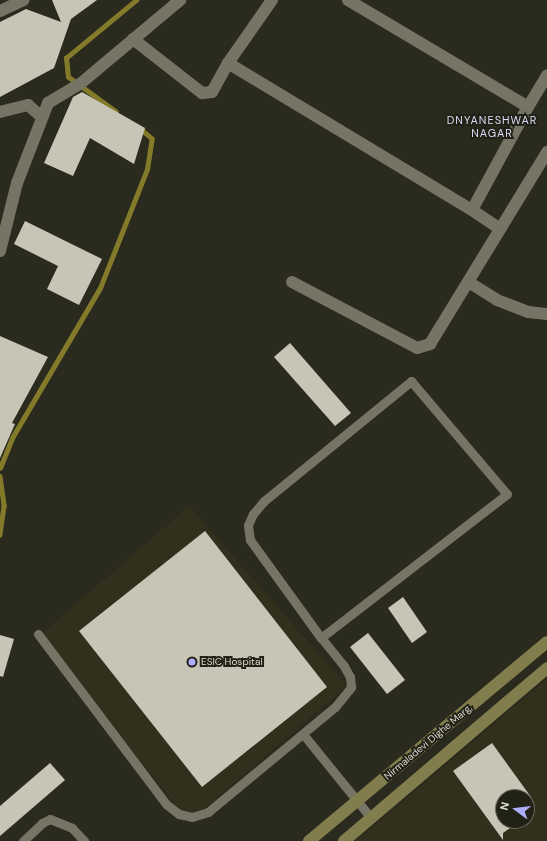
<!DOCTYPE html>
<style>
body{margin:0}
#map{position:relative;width:547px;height:841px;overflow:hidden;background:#2b2a1e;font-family:"DM Sans",sans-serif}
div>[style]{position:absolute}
.built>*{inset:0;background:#32301d}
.stream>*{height:4.5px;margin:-2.25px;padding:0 2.25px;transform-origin:2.25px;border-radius:2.25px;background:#837b29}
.building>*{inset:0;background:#c7c5b6}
.service>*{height:9px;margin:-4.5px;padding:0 4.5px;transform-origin:4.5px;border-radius:4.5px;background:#757465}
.minor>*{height:12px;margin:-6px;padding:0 6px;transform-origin:6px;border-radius:6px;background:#757465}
.secondary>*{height:12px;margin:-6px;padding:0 6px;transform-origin:6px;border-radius:6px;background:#817d4c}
.dots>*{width:11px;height:11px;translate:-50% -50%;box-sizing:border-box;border:2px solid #222115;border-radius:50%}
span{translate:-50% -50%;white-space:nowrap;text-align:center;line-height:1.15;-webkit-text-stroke:4px #222115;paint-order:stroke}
.poi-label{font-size:10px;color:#dcdbd3}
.left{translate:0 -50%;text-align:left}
.street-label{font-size:10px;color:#dcdbd3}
.neighbourhood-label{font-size:11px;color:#dcddfa;letter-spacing:1px}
.north{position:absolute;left:495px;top:789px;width:40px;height:40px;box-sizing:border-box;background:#222115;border:1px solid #6c6b61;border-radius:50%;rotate:285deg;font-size:11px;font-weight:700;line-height:16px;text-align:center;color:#dcdbd3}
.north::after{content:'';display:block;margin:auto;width:14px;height:18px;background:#aeaefa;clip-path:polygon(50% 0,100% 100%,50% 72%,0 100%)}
</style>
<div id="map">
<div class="built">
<i style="clip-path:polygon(189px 506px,347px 686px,190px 821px,37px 638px)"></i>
<i style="clip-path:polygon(evenodd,547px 679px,547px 841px,356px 841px,547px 679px,503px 797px,527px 797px,527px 821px,503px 821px,503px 797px)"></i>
</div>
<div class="stream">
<i style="left:116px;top:112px;width:59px;rotate:-143.9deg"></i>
<i style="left:68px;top:77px;width:19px;rotate:-96deg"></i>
<i style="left:66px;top:58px;width:91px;rotate:-39.6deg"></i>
<i style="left:0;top:468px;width:32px;rotate:-68deg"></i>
<i style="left:12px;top:438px;width:174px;rotate:-59.6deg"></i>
<i style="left:100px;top:288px;width:128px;rotate:-68.4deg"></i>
<i style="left:147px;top:169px;width:30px;rotate:-81deg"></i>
<i style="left:152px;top:139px;width:16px;rotate:-140deg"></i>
<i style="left:0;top:476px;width:30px;rotate:82deg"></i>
<i style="left:4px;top:506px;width:29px;rotate:98deg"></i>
</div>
<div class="building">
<i style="clip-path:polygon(52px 0,97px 0,71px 19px,54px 68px,0 97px,0 22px,26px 9px,61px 22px)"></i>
<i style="clip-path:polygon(82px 92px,145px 128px,134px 164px,90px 138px,73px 176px,44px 163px,73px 97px)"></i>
<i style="clip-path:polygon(25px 221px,102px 259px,79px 305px,47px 289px,58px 266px,14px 244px)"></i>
<i style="clip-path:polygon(0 336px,48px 357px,12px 423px,15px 424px,0 458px)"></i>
<i style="clip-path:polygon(290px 343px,351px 413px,335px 426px,274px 357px)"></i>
<i style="clip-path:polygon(205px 531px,327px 687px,202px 787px,79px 631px)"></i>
<i style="clip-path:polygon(403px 597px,427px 632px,412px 643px,388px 608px)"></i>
<i style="clip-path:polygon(368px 633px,405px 680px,387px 694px,350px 647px)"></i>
<i style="clip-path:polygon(0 635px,14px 639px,3px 677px,0 676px)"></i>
<i style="clip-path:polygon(492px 743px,531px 797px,503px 797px,503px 821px,520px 821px,503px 833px,503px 840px,453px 771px)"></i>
<i style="clip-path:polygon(50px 763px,65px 780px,0 836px,0 806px)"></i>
</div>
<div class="service">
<i style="left:38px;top:634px;width:213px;rotate:53deg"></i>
<i style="left:166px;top:804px;width:16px;rotate:38deg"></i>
<i style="left:179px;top:814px;width:13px;rotate:13deg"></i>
<i style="left:192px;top:817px;width:17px;rotate:-17deg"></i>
<i style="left:208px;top:812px;width:165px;rotate:-39.6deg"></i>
<i style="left:335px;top:707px;width:26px;rotate:-51deg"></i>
<i style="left:351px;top:687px;width:10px;rotate:-96deg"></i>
<i style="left:350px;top:677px;width:13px;rotate:-119deg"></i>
<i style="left:344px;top:666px;width:36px;rotate:-129deg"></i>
<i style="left:321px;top:638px;width:121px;rotate:-125.9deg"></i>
<i style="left:250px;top:540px;width:15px;rotate:-98deg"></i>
<i style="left:248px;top:525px;width:12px;rotate:-66deg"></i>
<i style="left:253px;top:514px;width:17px;rotate:-50deg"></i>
<i style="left:264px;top:501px;width:190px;rotate:-39.2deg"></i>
<i style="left:411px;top:381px;width:148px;rotate:49.7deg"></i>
<i style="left:507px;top:494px;width:235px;rotate:142.3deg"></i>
<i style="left:303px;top:734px;width:108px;rotate:51deg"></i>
<i style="left:23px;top:841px;width:26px;rotate:-43deg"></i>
<i style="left:42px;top:823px;width:9px;rotate:-27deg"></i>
<i style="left:50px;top:819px;width:24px;rotate:22deg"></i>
<i style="left:72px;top:828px;width:18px;rotate:47deg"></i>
</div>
<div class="minor">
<i style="left:272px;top:0;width:77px;rotate:124.9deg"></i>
<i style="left:228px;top:63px;width:285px;rotate:31.1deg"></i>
<i style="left:472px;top:210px;width:117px;rotate:-61.5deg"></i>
<i style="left:348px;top:0;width:209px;rotate:30.7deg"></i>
<i style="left:528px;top:107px;width:37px;rotate:-59deg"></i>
<i style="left:0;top:11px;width:26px;rotate:-25deg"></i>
<i style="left:133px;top:39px;width:88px;rotate:38deg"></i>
<i style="left:202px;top:93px;width:10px;rotate:-6deg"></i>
<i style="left:212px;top:92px;width:33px;rotate:-61deg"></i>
<i style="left:0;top:112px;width:29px;rotate:-14deg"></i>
<i style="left:28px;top:105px;width:18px;rotate:41deg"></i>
<i style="left:472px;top:210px;width:34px;rotate:34deg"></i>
<i style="left:0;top:251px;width:70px;rotate:-76deg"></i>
<i style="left:17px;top:183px;width:86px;rotate:-68.8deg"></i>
<i style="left:48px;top:103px;width:37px;rotate:-31deg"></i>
<i style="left:80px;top:84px;width:131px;rotate:-40deg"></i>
<i style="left:292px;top:282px;width:141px;rotate:27.8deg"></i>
<i style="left:417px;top:348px;width:14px;rotate:-17deg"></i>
<i style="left:430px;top:344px;width:225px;rotate:-58.6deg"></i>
<i style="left:470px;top:283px;width:32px;rotate:32deg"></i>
<i style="left:497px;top:300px;width:33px;rotate:21deg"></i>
<i style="left:528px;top:312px;width:19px;rotate:6deg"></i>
</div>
<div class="secondary">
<i style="left:309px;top:841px;width:310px;rotate:-39.9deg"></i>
<i style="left:344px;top:841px;width:267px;rotate:-40.4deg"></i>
</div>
<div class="dots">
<i style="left:192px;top:662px;background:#aeaefa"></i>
</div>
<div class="poi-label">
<span class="left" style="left:201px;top:662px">ESIC Hospital</span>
</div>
<div class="street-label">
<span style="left:428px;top:742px;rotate:-40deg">Nirmaladevi Dighe Marg,</span>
</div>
<div class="neighbourhood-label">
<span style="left:492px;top:127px">DNYANESHWAR<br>NAGAR</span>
</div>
<div class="north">N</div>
</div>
